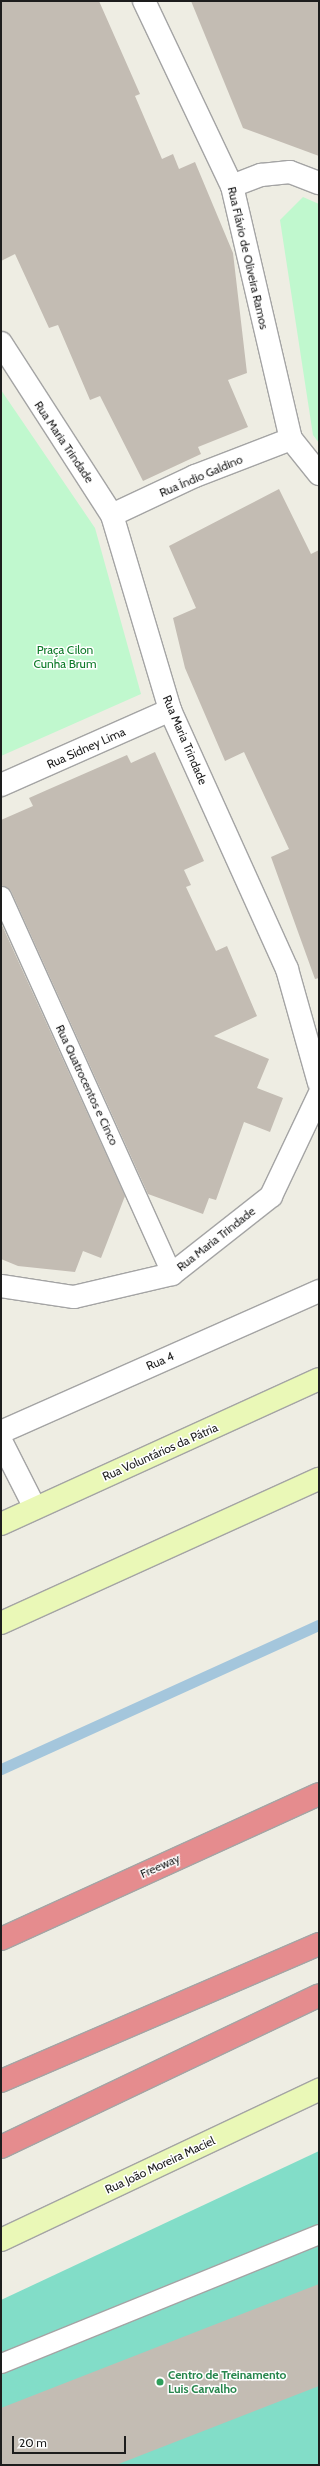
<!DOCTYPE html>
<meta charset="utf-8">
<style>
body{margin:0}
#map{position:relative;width:320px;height:2466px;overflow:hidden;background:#eeede3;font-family:Cabin,sans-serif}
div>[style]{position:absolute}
.park>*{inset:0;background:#c0f8ce}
.pitch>*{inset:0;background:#82ddc8}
.stream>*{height:11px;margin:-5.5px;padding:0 5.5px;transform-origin:5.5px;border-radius:5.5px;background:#a4c6dc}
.building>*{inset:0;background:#c3bcb3}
.roads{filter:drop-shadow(1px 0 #a4a4a4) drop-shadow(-1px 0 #a4a4a4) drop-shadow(0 1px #a4a4a4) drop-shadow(0 -1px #a4a4a4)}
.lane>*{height:19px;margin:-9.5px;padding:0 9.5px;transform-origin:9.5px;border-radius:9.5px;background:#fff}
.street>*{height:22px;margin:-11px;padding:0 11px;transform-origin:11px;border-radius:11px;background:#fff}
.secondary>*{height:22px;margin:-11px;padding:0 11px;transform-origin:11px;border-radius:11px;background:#eaf8b7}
.highway>*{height:22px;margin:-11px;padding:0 11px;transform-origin:11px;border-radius:11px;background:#e58c8e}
.dots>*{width:11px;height:11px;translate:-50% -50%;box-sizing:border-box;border:2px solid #fff;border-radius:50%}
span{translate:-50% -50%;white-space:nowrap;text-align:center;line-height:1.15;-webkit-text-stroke:3px #fff;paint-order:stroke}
.street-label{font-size:12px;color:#1d1d1d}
.park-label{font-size:12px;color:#0d7a28}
.leisure-label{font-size:12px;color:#27864d;font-weight:700}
.left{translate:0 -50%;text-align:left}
.frame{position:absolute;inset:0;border:2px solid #1d1d1d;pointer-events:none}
.scale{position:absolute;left:12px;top:2436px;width:114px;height:18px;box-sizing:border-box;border:2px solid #1d1d1d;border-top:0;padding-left:5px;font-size:12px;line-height:14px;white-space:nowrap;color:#1d1d1d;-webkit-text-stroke:3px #fff;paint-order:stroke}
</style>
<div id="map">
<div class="park">
<i style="clip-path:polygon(303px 197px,319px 204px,319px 443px,313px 435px,280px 220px)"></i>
<i style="clip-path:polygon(1px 390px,95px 528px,141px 694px,1px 756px)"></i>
</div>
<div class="pitch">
<i style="clip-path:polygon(319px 2151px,319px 2465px,1px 2465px,1px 2300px)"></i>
</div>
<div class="stream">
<i style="left:1px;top:1769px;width:349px;rotate:-24.4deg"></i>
</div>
<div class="building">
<i style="clip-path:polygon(1px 1px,99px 1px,140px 94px,135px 96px,162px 159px,173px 154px,179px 169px,195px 162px,233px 253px,247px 373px,228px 380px,248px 427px,198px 447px,201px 454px,143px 481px,100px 396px,90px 400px,58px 325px,49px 328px,15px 254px,1px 261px)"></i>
<i style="clip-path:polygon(191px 1px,319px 1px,319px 156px,243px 128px)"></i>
<i style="clip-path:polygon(279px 489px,311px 554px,319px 550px,319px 978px,315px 979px,271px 857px,289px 849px,244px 752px,225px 761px,185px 668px,173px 618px,196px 608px,169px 546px)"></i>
<i style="clip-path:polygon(155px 752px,204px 861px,184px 870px,191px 885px,186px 887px,216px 951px,227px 946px,257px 1016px,214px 1036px,269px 1059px,257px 1088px,283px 1098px,270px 1132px,244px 1122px,216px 1200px,209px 1198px,203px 1214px,148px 1194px,11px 891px,1px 885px,1px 820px,33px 806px,29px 798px,47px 790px,127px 755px,131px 763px)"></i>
<i style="clip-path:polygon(1px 923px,125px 1196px,101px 1258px,83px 1251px,75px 1272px,18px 1266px,1px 1259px)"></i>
<i style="clip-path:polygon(319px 2284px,319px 2386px,116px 2465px,1px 2465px,1px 2408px)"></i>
</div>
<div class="roads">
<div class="lane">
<i style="left:1px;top:896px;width:415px;rotate:65.7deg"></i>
<i style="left:1px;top:2363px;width:343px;rotate:-22.1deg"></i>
</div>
<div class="street">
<i style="left:144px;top:1px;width:205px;rotate:64.6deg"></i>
<i style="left:232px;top:186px;width:260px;rotate:76.9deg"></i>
<i style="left:291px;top:439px;width:45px;rotate:51.3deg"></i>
<i style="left:232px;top:186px;width:31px;rotate:-21deg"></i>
<i style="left:261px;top:175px;width:29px;rotate:-6deg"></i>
<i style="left:290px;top:172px;width:31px;rotate:21deg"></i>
<i style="left:1px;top:343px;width:205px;rotate:57.2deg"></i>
<i style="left:112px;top:515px;width:203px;rotate:73.4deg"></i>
<i style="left:170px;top:710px;width:284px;rotate:65.7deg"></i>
<i style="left:287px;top:969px;width:118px;rotate:74.3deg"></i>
<i style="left:112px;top:515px;width:92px;rotate:-25.2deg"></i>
<i style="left:195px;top:476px;width:103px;rotate:-21.1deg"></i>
<i style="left:1px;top:785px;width:185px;rotate:-23.9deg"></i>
<i style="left:1px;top:1286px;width:74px;rotate:8.6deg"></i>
<i style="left:74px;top:1297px;width:101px;rotate:-13.2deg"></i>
<i style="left:172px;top:1274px;width:126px;rotate:-38.2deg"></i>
<i style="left:271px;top:1196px;width:112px;rotate:-64.6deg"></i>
<i style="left:1px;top:1432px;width:348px;rotate:-23.9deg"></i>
<i style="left:1px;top:1441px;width:75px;rotate:63.1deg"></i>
</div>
<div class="secondary">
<i style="left:1px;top:1524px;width:349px;rotate:-24.5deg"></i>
<i style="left:1px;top:1623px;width:349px;rotate:-24.4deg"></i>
<i style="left:1px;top:2240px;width:352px;rotate:-25.3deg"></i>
</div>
<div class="highway">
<i style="left:1px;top:1939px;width:349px;rotate:-24.5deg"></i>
<i style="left:1px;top:2081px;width:346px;rotate:-23.3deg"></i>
<i style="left:1px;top:2147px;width:352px;rotate:-25.5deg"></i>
</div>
</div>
<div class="dots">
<i style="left:160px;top:2382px;background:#2e9e5b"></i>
</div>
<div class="street-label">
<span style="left:248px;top:258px;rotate:77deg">Rua Flávio de Oliveira Ramos</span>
<span style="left:64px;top:442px;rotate:56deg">Rua Maria Trindade</span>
<span style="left:201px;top:476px;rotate:-23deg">Rua Índio Galdino</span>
<span style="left:185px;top:740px;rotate:67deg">Rua Maria Trindade</span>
<span style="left:86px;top:748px;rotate:-24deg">Rua Sidney Lima</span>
<span style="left:87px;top:1085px;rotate:65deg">Rua Quatrocentos e Cinco</span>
<span style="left:216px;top:1239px;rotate:-38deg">Rua Maria Trindade</span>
<span style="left:160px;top:1361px;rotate:-24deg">Rua 4</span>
<span style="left:160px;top:1452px;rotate:-24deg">Rua Voluntários da Pátria</span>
<span style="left:160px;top:1866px;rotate:-24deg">Freeway</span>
<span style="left:160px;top:2165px;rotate:-25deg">Rua João Moreira Maciel</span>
</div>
<div class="park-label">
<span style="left:65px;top:657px">Praça Cilon<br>Cunha Brum</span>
</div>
<div class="leisure-label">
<span class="left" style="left:168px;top:2382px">Centro de Treinamento<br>Luis Carvalho</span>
</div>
<div class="frame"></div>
<div class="scale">20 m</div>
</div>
